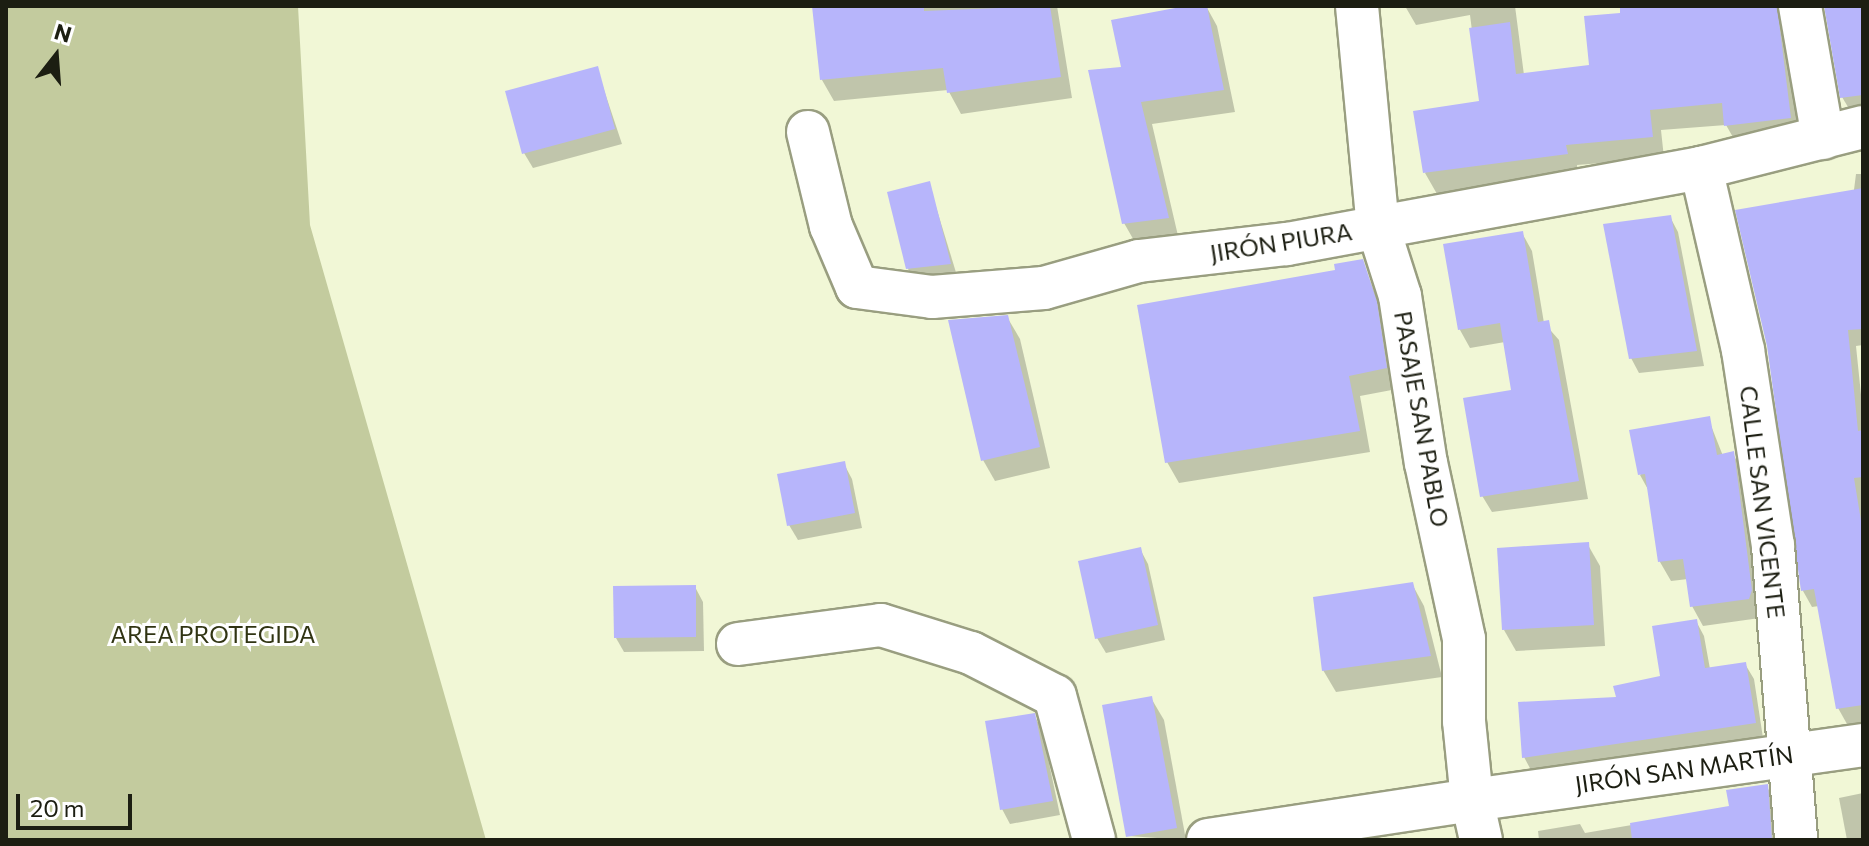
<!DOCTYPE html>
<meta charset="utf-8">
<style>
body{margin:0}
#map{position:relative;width:1869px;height:846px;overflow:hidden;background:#f1f7d6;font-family:Commissioner,sans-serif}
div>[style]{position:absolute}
.green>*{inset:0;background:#c3cb9e}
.shadow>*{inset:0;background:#0003}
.building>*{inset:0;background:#b7b5fb}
.roads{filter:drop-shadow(2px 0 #999e80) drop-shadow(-2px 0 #999e80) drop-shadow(0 2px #999e80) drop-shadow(0 -2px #999e80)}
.minor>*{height:42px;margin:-21px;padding:0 21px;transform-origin:21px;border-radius:21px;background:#fff}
span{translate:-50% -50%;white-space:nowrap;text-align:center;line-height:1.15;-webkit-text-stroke:6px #fff;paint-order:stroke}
.street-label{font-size:24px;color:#1c1e12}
.park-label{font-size:24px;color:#303413}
.frame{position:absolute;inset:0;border:8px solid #1c1e12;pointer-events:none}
.north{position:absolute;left:16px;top:16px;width:80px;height:80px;-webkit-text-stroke:6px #fff;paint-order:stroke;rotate:17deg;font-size:22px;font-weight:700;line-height:32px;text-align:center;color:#1c1e12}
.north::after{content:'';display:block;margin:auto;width:28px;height:36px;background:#1c1e12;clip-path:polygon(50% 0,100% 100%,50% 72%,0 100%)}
.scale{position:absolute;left:16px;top:794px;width:116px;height:36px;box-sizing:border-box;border:4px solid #1c1e12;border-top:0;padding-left:10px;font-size:24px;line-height:28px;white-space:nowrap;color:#1c1e12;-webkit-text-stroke:6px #fff;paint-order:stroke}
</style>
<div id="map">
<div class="green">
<i style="clip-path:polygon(6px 6px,298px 6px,310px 225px,486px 840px,6px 840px)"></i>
</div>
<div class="shadow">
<i style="clip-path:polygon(814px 6px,1057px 6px,1072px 98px,961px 114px,948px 90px,834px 101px,822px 80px)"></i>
<i style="clip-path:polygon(1196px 6px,1206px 6px,1217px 26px,1235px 112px,1152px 124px,1179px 240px,1136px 244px,1124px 223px,1123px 69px)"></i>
<i style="clip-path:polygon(1405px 6px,1515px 6px,1524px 75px,1591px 67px,1685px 6px,1781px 6px,1787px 16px,1801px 138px,1738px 146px,1726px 125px,1661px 130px,1664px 158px,1577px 165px,1578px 175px,1437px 194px,1425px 173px,1481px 102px,1470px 15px,1416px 25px)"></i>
<i style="clip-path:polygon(1826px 6px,1863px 6px,1863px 110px,1851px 112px,1842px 97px)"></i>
<i style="clip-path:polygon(597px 69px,622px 144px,533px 168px,524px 153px)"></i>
<i style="clip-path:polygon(1856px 174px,1863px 174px,1863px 345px,1856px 346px,1863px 414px,1863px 722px,1847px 724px,1838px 708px,1819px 606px,1812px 607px,1803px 591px)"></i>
<i style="clip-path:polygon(929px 184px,958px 279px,916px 284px,908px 269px)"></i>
<i style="clip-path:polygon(1670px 217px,1678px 232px,1704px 366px,1639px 373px,1631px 358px)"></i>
<i style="clip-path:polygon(1522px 233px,1532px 251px,1544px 323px,1559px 340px,1588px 499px,1492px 512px,1481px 494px,1514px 391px,1505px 342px,1470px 348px,1460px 330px,1445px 245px)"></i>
<i style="clip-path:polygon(1362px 261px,1387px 324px,1397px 389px,1360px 396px,1370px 452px,1179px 483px,1167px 462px,1338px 272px)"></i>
<i style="clip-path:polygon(1007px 317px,1020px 339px,1050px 468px,995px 481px,983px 460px)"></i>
<i style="clip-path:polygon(1708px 418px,1723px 456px,1733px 454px,1744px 473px,1760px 618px,1703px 626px,1692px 606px,1688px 579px,1671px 581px,1660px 562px,1650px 493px,1640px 475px)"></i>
<i style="clip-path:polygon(844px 464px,852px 479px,862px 528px,798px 540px,789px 525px)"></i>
<i style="clip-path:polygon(1588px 545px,1600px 566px,1605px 646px,1516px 651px,1504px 630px)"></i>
<i style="clip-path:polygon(1140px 549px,1148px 564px,1165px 640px,1106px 653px,1097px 638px)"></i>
<i style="clip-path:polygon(1412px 584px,1424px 606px,1442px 677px,1336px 692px,1323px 670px)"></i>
<i style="clip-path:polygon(695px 587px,703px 602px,704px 651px,624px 652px,616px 638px)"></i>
<i style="clip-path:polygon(1696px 621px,1704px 636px,1710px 669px,1745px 664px,1754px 679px,1763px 738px,1532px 772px,1524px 757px,1662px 677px)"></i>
<i style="clip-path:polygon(1151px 698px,1164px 720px,1186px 840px,1128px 836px)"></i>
<i style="clip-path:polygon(1034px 715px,1042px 730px,1060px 815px,1010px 824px,1002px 809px)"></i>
<i style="clip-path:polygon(1767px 787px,1777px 804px,1780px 840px,1539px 840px,1538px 831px,1580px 824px,1585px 833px,1731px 808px)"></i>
<i style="clip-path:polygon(1863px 793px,1863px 840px,1847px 840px,1839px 798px)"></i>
</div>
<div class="building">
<i style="clip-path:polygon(812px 6px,924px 6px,924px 11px,1050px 6px,1061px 77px,947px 93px,943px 68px,820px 80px)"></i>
<i style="clip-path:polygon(1186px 6px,1207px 6px,1224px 90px,1141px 102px,1169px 218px,1122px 224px,1088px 70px,1121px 67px,1111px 20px)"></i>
<i style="clip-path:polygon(1620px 6px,1777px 6px,1791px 118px,1724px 126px,1722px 103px,1650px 110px,1653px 137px,1566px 145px,1568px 154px,1423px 173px,1413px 111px,1479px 101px,1469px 28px,1510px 22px,1516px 74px,1589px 65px,1584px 16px,1620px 13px)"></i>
<i style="clip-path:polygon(1824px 6px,1863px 6px,1863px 95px,1840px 98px)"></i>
<i style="clip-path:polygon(598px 66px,615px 129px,522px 154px,505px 91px)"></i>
<i style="clip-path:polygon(930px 181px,951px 264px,906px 269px,887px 192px)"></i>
<i style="clip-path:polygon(1863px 188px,1863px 329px,1848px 330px,1858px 431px,1863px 430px,1863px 477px,1854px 478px,1863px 533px,1863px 705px,1836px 709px,1814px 589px,1801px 591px,1767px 346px,1735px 210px)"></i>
<i style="clip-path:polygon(1671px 215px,1697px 351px,1629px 359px,1603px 224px)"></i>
<i style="clip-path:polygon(1523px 231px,1538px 322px,1549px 320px,1579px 481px,1480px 497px,1463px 398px,1511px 390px,1500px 323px,1458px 330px,1443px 244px)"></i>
<i style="clip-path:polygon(1363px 259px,1377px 302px,1387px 368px,1349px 376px,1360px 431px,1165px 463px,1137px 305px,1335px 270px,1334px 264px)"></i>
<i style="clip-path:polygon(1008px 315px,1040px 447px,981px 461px,948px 320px)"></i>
<i style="clip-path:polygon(1710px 416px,1717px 455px,1734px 451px,1752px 590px,1749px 599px,1690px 607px,1683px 559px,1658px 562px,1645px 474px,1638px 475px,1629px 430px)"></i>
<i style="clip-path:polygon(845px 461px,855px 513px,787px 526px,777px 474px)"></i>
<i style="clip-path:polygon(1589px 542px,1594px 625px,1502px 630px,1497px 548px)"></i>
<i style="clip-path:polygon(1141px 547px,1158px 625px,1095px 639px,1078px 561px)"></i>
<i style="clip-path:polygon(1413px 582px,1431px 656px,1322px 671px,1313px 597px)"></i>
<i style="clip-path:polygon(696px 585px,696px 637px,614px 638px,613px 586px)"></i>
<i style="clip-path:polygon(1697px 619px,1705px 668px,1746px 662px,1756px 723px,1522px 758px,1518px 702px,1616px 697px,1613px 686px,1660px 676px,1652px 626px)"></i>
<i style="clip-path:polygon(1152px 696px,1177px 828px,1126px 837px,1102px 705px)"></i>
<i style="clip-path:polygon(1035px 713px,1053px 801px,1000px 810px,985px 721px)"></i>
<i style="clip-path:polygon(1768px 784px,1772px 840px,1632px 840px,1630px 823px,1729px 806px,1726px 790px)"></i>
</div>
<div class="roads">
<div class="minor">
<i style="left:1357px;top:6px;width:222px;rotate:84.6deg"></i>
<i style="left:1378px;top:227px;width:72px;rotate:72.3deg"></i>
<i style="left:1400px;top:296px;width:169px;rotate:81.2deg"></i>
<i style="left:1426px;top:463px;width:180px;rotate:77.8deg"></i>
<i style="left:1464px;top:639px;width:82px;rotate:90deg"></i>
<i style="left:1464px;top:721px;width:79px;rotate:84.2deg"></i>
<i style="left:1472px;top:800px;width:395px;rotate:-8deg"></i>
<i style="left:1800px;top:6px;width:134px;rotate:80.1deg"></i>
<i style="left:808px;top:132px;width:97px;rotate:76.3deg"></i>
<i style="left:831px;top:226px;width:66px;rotate:66.9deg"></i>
<i style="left:857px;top:287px;width:76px;rotate:7.6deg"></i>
<i style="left:932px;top:297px;width:112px;rotate:-4.6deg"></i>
<i style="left:1044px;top:288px;width:99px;rotate:-15.9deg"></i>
<i style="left:1139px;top:261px;width:149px;rotate:-6.6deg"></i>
<i style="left:1287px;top:244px;width:421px;rotate:-10.4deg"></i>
<i style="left:1701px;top:168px;width:167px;rotate:-14.2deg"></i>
<i style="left:1701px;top:168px;width:187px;rotate:77deg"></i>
<i style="left:1743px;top:350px;width:198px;rotate:81.3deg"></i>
<i style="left:1773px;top:546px;width:295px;rotate:85.5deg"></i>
<i style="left:738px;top:644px;width:144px;rotate:-7.6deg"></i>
<i style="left:881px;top:625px;width:94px;rotate:17.3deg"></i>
<i style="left:971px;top:653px;width:94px;rotate:27.1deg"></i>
<i style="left:1055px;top:696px;width:149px;rotate:74.8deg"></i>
<i style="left:1208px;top:840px;width:267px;rotate:-8.6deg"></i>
<i style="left:1472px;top:800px;width:41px;rotate:77.3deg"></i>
</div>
</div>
<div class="street-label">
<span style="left:1281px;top:242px;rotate:-9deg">JIRÓN PIURA</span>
<span style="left:1422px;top:419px;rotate:80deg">PASAJE SAN PABLO</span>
<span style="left:1763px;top:502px;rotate:83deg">CALLE SAN VICENTE</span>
<span style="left:1684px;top:769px;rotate:-8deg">JIRÓN SAN MARTÍN</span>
</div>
<div class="park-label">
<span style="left:213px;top:634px">AREA PROTEGIDA</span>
</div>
<div class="frame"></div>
<div class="north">N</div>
<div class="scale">20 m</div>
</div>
